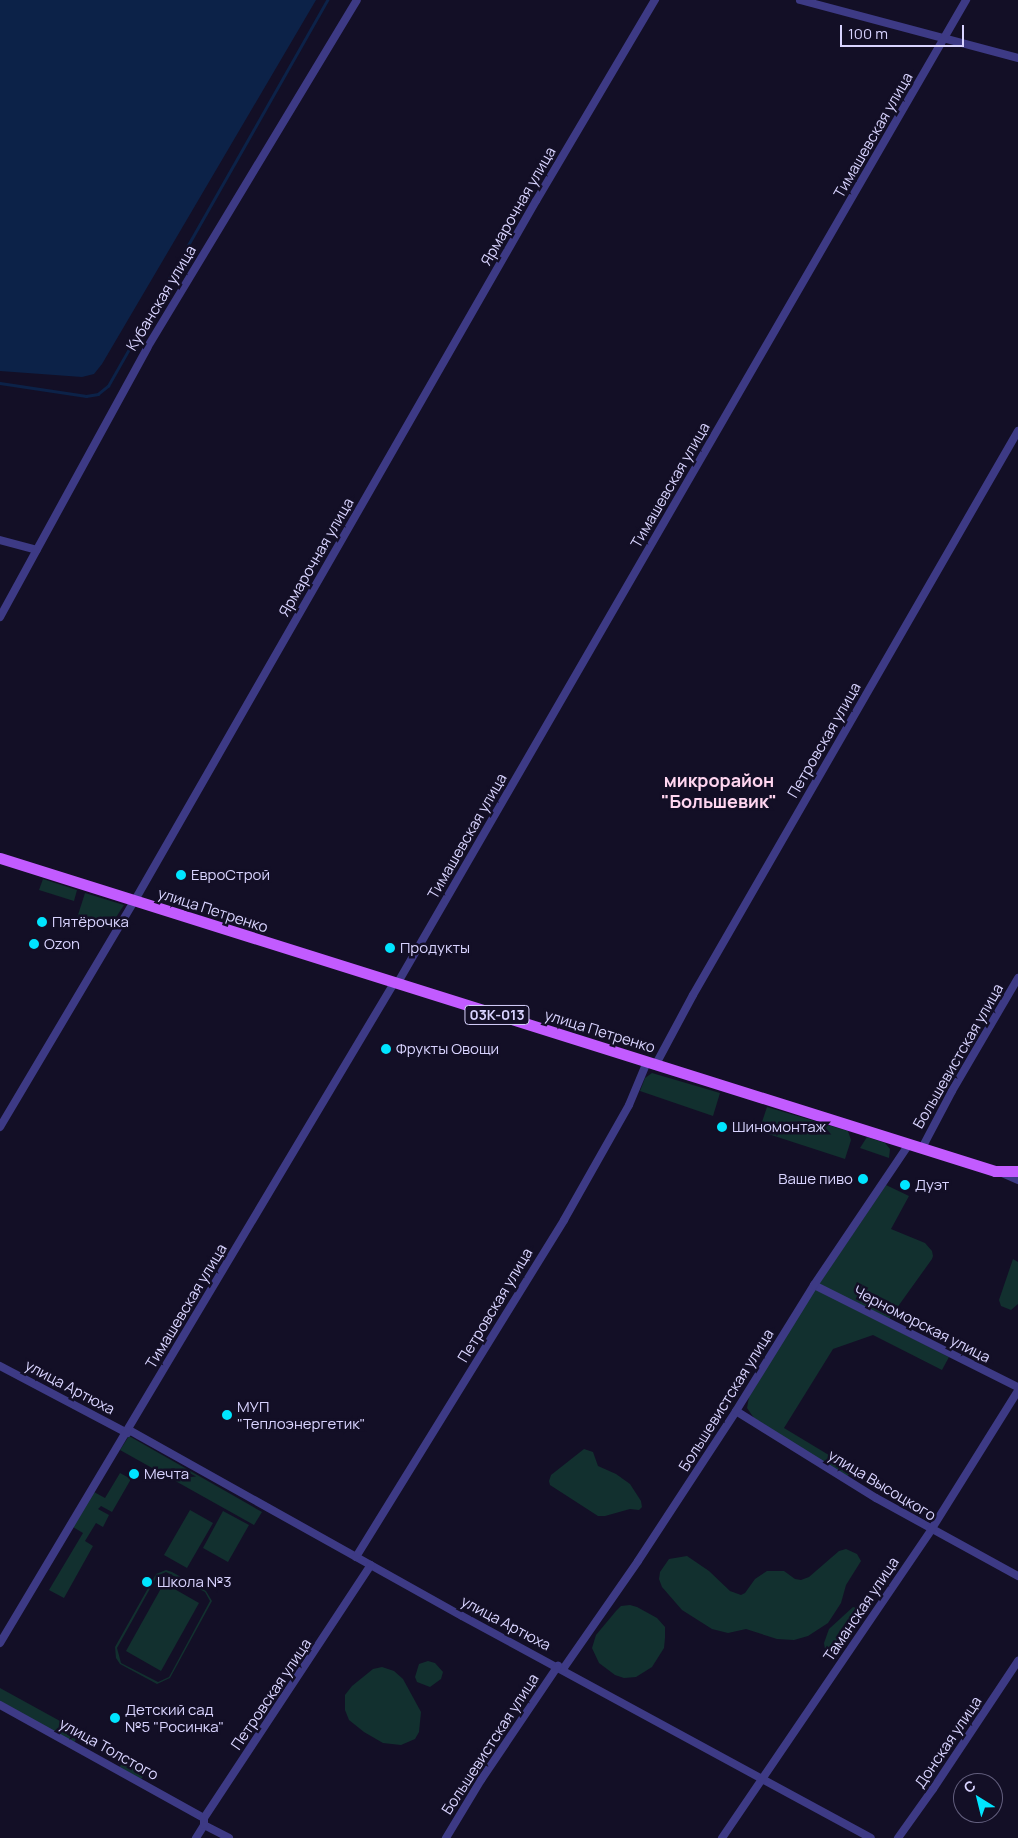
<!DOCTYPE html>
<meta charset="utf-8">
<style>
body{margin:0}
#map{position:relative;width:1018px;height:1838px;overflow:hidden;background:#130f26;font-family:Manrope,sans-serif}
div>[style]{position:absolute}
.green>*{inset:0;background:#12302f}
.water>*{inset:0;background:#0c2248}
.stream>*{height:2.5px;margin:-1.25px;padding:0 1.25px;transform-origin:1.25px;border-radius:1.25px;background:#0c2248}
.minor>*{height:8px;margin:-4px;padding:0 4px;transform-origin:4px;border-radius:4px;background:#3d3a85}
.primary>*{height:11px;margin:-5.5px;padding:0 5.5px;transform-origin:5.5px;border-radius:5.5px;background:#c25bff}
.dots>*{width:14px;height:14px;translate:-50% -50%;box-sizing:border-box;border:2px solid #130f26;border-radius:50%}
span{translate:-50% -50%;white-space:nowrap;text-align:center;line-height:1.15;-webkit-text-stroke:5px #130f26;paint-order:stroke}
.shield-label span{padding:1px 4px;background:#130f26;border:1px solid;border-radius:4px;-webkit-text-stroke-width:0}
.shield-label{font-size:14px;color:#d9d4ff;font-weight:700}
.street-label{font-size:15px;color:#d9d4ff}
.poi-label{font-size:15px;color:#d9d4ff}
.left{translate:0 -50%;text-align:left}
.right{translate:-100% -50%;text-align:right}
.quarter-label{font-size:18px;color:#ffd6f0;font-weight:700}
.north{position:absolute;left:953px;top:1773px;width:50px;height:50px;box-sizing:border-box;background:#130f26;border:1px solid #625e7d;border-radius:50%;rotate:324deg;font-size:14px;font-weight:700;line-height:20px;text-align:center;color:#d9d4ff}
.north::after{content:'';display:block;margin:auto;width:18px;height:22px;background:#00e5ff;clip-path:polygon(50% 0,100% 100%,50% 72%,0 100%)}
.scale{position:absolute;left:840px;top:25px;width:124px;height:22px;box-sizing:border-box;border:2px solid #d9d4ff;border-top:0;padding-left:6px;font-size:15px;line-height:18px;white-space:nowrap;color:#d9d4ff;-webkit-text-stroke:4px #130f26;paint-order:stroke}
</style>
<div id="map">
<div class="green">
<i style="clip-path:polygon(43px 879px,77px 890px,74px 901px,39px 890px)"></i>
<i style="clip-path:polygon(85px 893px,124px 905px,109px 928px,77px 918px)"></i>
<i style="clip-path:polygon(652px 1073px,720px 1093px,713px 1116px,640px 1091px,645px 1078px)"></i>
<i style="clip-path:polygon(767px 1107px,848px 1131px,851px 1140px,845px 1159px,759px 1131px)"></i>
<i style="clip-path:polygon(867px 1137px,885px 1143px,890px 1149px,889px 1158px,860px 1148px)"></i>
<i style="clip-path:polygon(886px 1185px,909px 1196px,891px 1229px,925px 1243px,932px 1251px,933px 1256px,932px 1259px,889px 1319px,819px 1284px)"></i>
<i style="clip-path:polygon(1013px 1259px,1018px 1262px,1018px 1304px,1011px 1310px,1001px 1306px,999px 1300px)"></i>
<i style="clip-path:polygon(815px 1289px,949px 1357px,942px 1370px,873px 1335px,833px 1349px,784px 1428px,852px 1469px,847px 1477px,754px 1418px,747px 1408px,749px 1397px)"></i>
<i style="clip-path:polygon(129px 1436px,262px 1512px,254px 1525px,120px 1450px)"></i>
<i style="clip-path:polygon(584px 1449px,593px 1452px,598px 1466px,616px 1474px,630px 1484px,641px 1501px,642px 1507px,639px 1510px,630px 1509px,605px 1516px,598px 1516px,550px 1485px,549px 1481px,551px 1475px)"></i>
<i style="clip-path:polygon(120px 1473px,131px 1479px,112px 1512px,101px 1506px,98px 1509px,109px 1515px,103px 1527px,96px 1523px,85px 1541px,93px 1546px,64px 1598px,49px 1590px,83px 1533px,73px 1527px,94px 1492px,105px 1498px)"></i>
<i style="clip-path:polygon(190px 1510px,213px 1523px,187px 1568px,164px 1555px)"></i>
<i style="clip-path:polygon(223px 1511px,249px 1525px,228px 1562px,203px 1548px)"></i>
<i style="clip-path:polygon(846px 1549px,857px 1554px,861px 1561px,846px 1585px,841px 1603px,828px 1623px,808px 1636px,794px 1640px,777px 1639px,746px 1629px,728px 1633px,712px 1629px,682px 1610px,662px 1587px,659px 1579px,660px 1572px,669px 1559px,687px 1556px,709px 1571px,730px 1591px,741px 1595px,745px 1593px,755px 1579px,767px 1571px,784px 1571px,795px 1579px,801px 1580px,809px 1577px,839px 1551px)"></i>
<i style="clip-path:polygon(evenodd,166px 1570px,172px 1572px,206px 1591px,212px 1601px,170px 1678px,157px 1684px,120px 1664px,116px 1658px,115px 1647px,156px 1574px,166px 1570px,166px 1572px,205px 1592px,210px 1601px,169px 1677px,158px 1682px,121px 1663px,117px 1648px,157px 1576px,166px 1572px)"></i>
<i style="clip-path:polygon(164px 1583px,199px 1603px,161px 1671px,126px 1651px)"></i>
<i style="clip-path:polygon(630px 1605px,637px 1607px,657px 1618px,665px 1627px,665px 1638px,664px 1648px,652px 1667px,636px 1677px,624px 1678px,615px 1675px,599px 1663px,592px 1648px,596px 1635px,616px 1611px,621px 1606px)"></i>
<i style="clip-path:polygon(853px 1607px,856px 1608px,859px 1612px,856px 1627px,849px 1640px,836px 1650px,828px 1652px,825px 1649px,824px 1643px,829px 1629px)"></i>
<i style="clip-path:polygon(428px 1661px,435px 1663px,443px 1672px,441px 1679px,430px 1687px,417px 1682px,415px 1677px,419px 1664px)"></i>
<i style="clip-path:polygon(382px 1667px,394px 1671px,403px 1679px,421px 1712px,419px 1732px,415px 1739px,401px 1745px,383px 1743px,364px 1732px,349px 1720px,345px 1710px,345px 1695px,352px 1686px,373px 1669px)"></i>
<i style="clip-path:polygon(0 1688px,80px 1732px,74px 1743px,0 1701px)"></i>
<i style="clip-path:polygon(125px 1758px,146px 1770px,141px 1780px,119px 1768px)"></i>
</div>
<div class="water">
<i style="clip-path:polygon(0 0,316px 0,102px 364px,94px 374px,82px 377px,0 371px)"></i>
</div>
<div class="stream">
<i style="left:0;top:383px;width:87px;rotate:8.6deg"></i>
<i style="left:86px;top:396px;width:12px;rotate:-9deg"></i>
<i style="left:98px;top:394px;width:13px;rotate:-39deg"></i>
<i style="left:108px;top:386px;width:444px;rotate:-60.4deg"></i>
</div>
<div class="minor">
<i style="left:800px;top:0;width:226px;rotate:14.9deg"></i>
<i style="left:0;top:540px;width:38px;rotate:15deg"></i>
<i style="left:0;top:617px;width:307px;rotate:-61.3deg"></i>
<i style="left:147px;top:348px;width:406px;rotate:-58.9deg"></i>
<i style="left:397px;top:984px;width:1137px;rotate:-59.96deg"></i>
<i style="left:656px;top:1064px;width:78px;rotate:-61.8deg"></i>
<i style="left:693px;top:995px;width:651px;rotate:-60.05deg"></i>
<i style="left:0;top:1127px;width:264px;rotate:-59.3deg"></i>
<i style="left:135px;top:900px;width:806px;rotate:-60.16deg"></i>
<i style="left:536px;top:201px;width:234px;rotate:-59.4deg"></i>
<i style="left:922px;top:1148px;width:64px;rotate:-62.2deg"></i>
<i style="left:952px;top:1091px;width:131px;rotate:-59.7deg"></i>
<i style="left:1000px;top:1172px;width:20px;rotate:24deg"></i>
<i style="left:814px;top:1285px;width:228px;rotate:26.6deg"></i>
<i style="left:0;top:1366px;width:144px;rotate:27.8deg"></i>
<i style="left:736px;top:1411px;width:165px;rotate:31.9deg"></i>
<i style="left:876px;top:1498px;width:162px;rotate:28.8deg"></i>
<i style="left:129px;top:1430px;width:381px;rotate:29.2deg"></i>
<i style="left:462px;top:1616px;width:465px;rotate:28.5deg"></i>
<i style="left:356px;top:1557px;width:396px;rotate:-58.3deg"></i>
<i style="left:564px;top:1220px;width:132px;rotate:-60.5deg"></i>
<i style="left:629px;top:1105px;width:47px;rotate:-67.3deg"></i>
<i style="left:0;top:1643px;width:769px;rotate:-59.16deg"></i>
<i style="left:563px;top:1669px;width:131px;rotate:-55.2deg"></i>
<i style="left:638px;top:1561px;width:179px;rotate:-56.8deg"></i>
<i style="left:736px;top:1411px;width:148px;rotate:-58.2deg"></i>
<i style="left:814px;top:1285px;width:170px;rotate:-56deg"></i>
<i style="left:0;top:1705px;width:233px;rotate:29deg"></i>
<i style="left:204px;top:1825px;width:28px;rotate:27deg"></i>
<i style="left:196px;top:1838px;width:15px;rotate:-58deg"></i>
<i style="left:204px;top:1825px;width:7px;rotate:-90deg"></i>
<i style="left:204px;top:1818px;width:303px;rotate:-56.6deg"></i>
<i style="left:446px;top:1838px;width:68px;rotate:-58.9deg"></i>
<i style="left:481px;top:1780px;width:138px;rotate:-56deg"></i>
<i style="left:722px;top:1838px;width:372px;rotate:-55.8deg"></i>
<i style="left:931px;top:1530px;width:164px;rotate:-58deg"></i>
<i style="left:898px;top:1838px;width:60px;rotate:-54.5deg"></i>
<i style="left:933px;top:1789px;width:154px;rotate:-56.4deg"></i>
</div>
<div class="primary">
<i style="left:0;top:858px;width:1043px;rotate:17.46deg"></i>
<i style="left:995px;top:1171px;width:23px"></i>
</div>
<div class="dots">
<i style="left:181px;top:875px;background:#00e5ff"></i>
<i style="left:42px;top:922px;background:#00e5ff"></i>
<i style="left:34px;top:944px;background:#00e5ff"></i>
<i style="left:390px;top:948px;background:#00e5ff"></i>
<i style="left:386px;top:1049px;background:#00e5ff"></i>
<i style="left:722px;top:1127px;background:#00e5ff"></i>
<i style="left:863px;top:1179px;background:#00e5ff"></i>
<i style="left:905px;top:1185px;background:#00e5ff"></i>
<i style="left:227px;top:1415px;background:#00e5ff"></i>
<i style="left:134px;top:1474px;background:#00e5ff"></i>
<i style="left:147px;top:1582px;background:#00e5ff"></i>
<i style="left:115px;top:1718px;background:#00e5ff"></i>
</div>
<div class="shield-label">
<span style="left:497px;top:1015px">03К-013</span>
</div>
<div class="street-label">
<span style="left:873px;top:135px;rotate:-60deg">Тимашевская улица</span>
<span style="left:518px;top:206px;rotate:-60deg">Ярмарочная улица</span>
<span style="left:161px;top:298px;rotate:-59deg">Кубанская улица</span>
<span style="left:670px;top:485px;rotate:-60deg">Тимашевская улица</span>
<span style="left:316px;top:557px;rotate:-60deg">Ярмарочная улица</span>
<span style="left:824px;top:740px;rotate:-60deg">Петровская улица</span>
<span style="left:467px;top:836px;rotate:-60deg">Тимашевская улица</span>
<span style="left:213px;top:910px;rotate:18deg">улица Петренко</span>
<span style="left:600px;top:1031px;rotate:17deg">улица Петренко</span>
<span style="left:958px;top:1056px;rotate:-60deg">Большевистская улица</span>
<span style="left:495px;top:1305px;rotate:-59deg">Петровская улица</span>
<span style="left:186px;top:1306px;rotate:-59deg">Тимашевская улица</span>
<span style="left:922px;top:1324px;rotate:27deg">Черноморская улица</span>
<span style="left:70px;top:1387px;rotate:28deg">улица Артюха</span>
<span style="left:726px;top:1400px;rotate:-58deg">Большевистская улица</span>
<span style="left:882px;top:1485px;rotate:31deg">улица Высоцкого</span>
<span style="left:861px;top:1609px;rotate:-56deg">Таманская улица</span>
<span style="left:506px;top:1623px;rotate:28deg">улица Артюха</span>
<span style="left:271px;top:1694px;rotate:-56deg">Петровская улица</span>
<span style="left:948px;top:1742px;rotate:-56deg">Донская улица</span>
<span style="left:490px;top:1744px;rotate:-57deg">Большевистская улица</span>
<span style="left:109px;top:1749px;rotate:29deg">улица Толстого</span>
</div>
<div class="poi-label">
<span class="left" style="left:191px;top:875px">ЕвроСтрой</span>
<span class="left" style="left:52px;top:922px">Пятёрочка</span>
<span class="left" style="left:44px;top:944px">Ozon</span>
<span class="left" style="left:400px;top:948px">Продукты</span>
<span class="left" style="left:396px;top:1049px">Фрукты Овощи</span>
<span class="left" style="left:732px;top:1127px">Шиномонтаж</span>
<span class="right" style="left:853px;top:1179px">Ваше пиво</span>
<span class="left" style="left:915px;top:1185px">Дуэт</span>
<span class="left" style="left:237px;top:1415px">МУП<br>"Теплоэнергетик"</span>
<span class="left" style="left:144px;top:1474px">Мечта</span>
<span class="left" style="left:157px;top:1582px">Школа №3</span>
<span class="left" style="left:125px;top:1718px">Детский сад<br>№5 "Росинка"</span>
</div>
<div class="quarter-label">
<span style="left:719px;top:791px">микрорайон<br>"Большевик"</span>
</div>
<div class="north">С</div>
<div class="scale">100 m</div>
</div>
